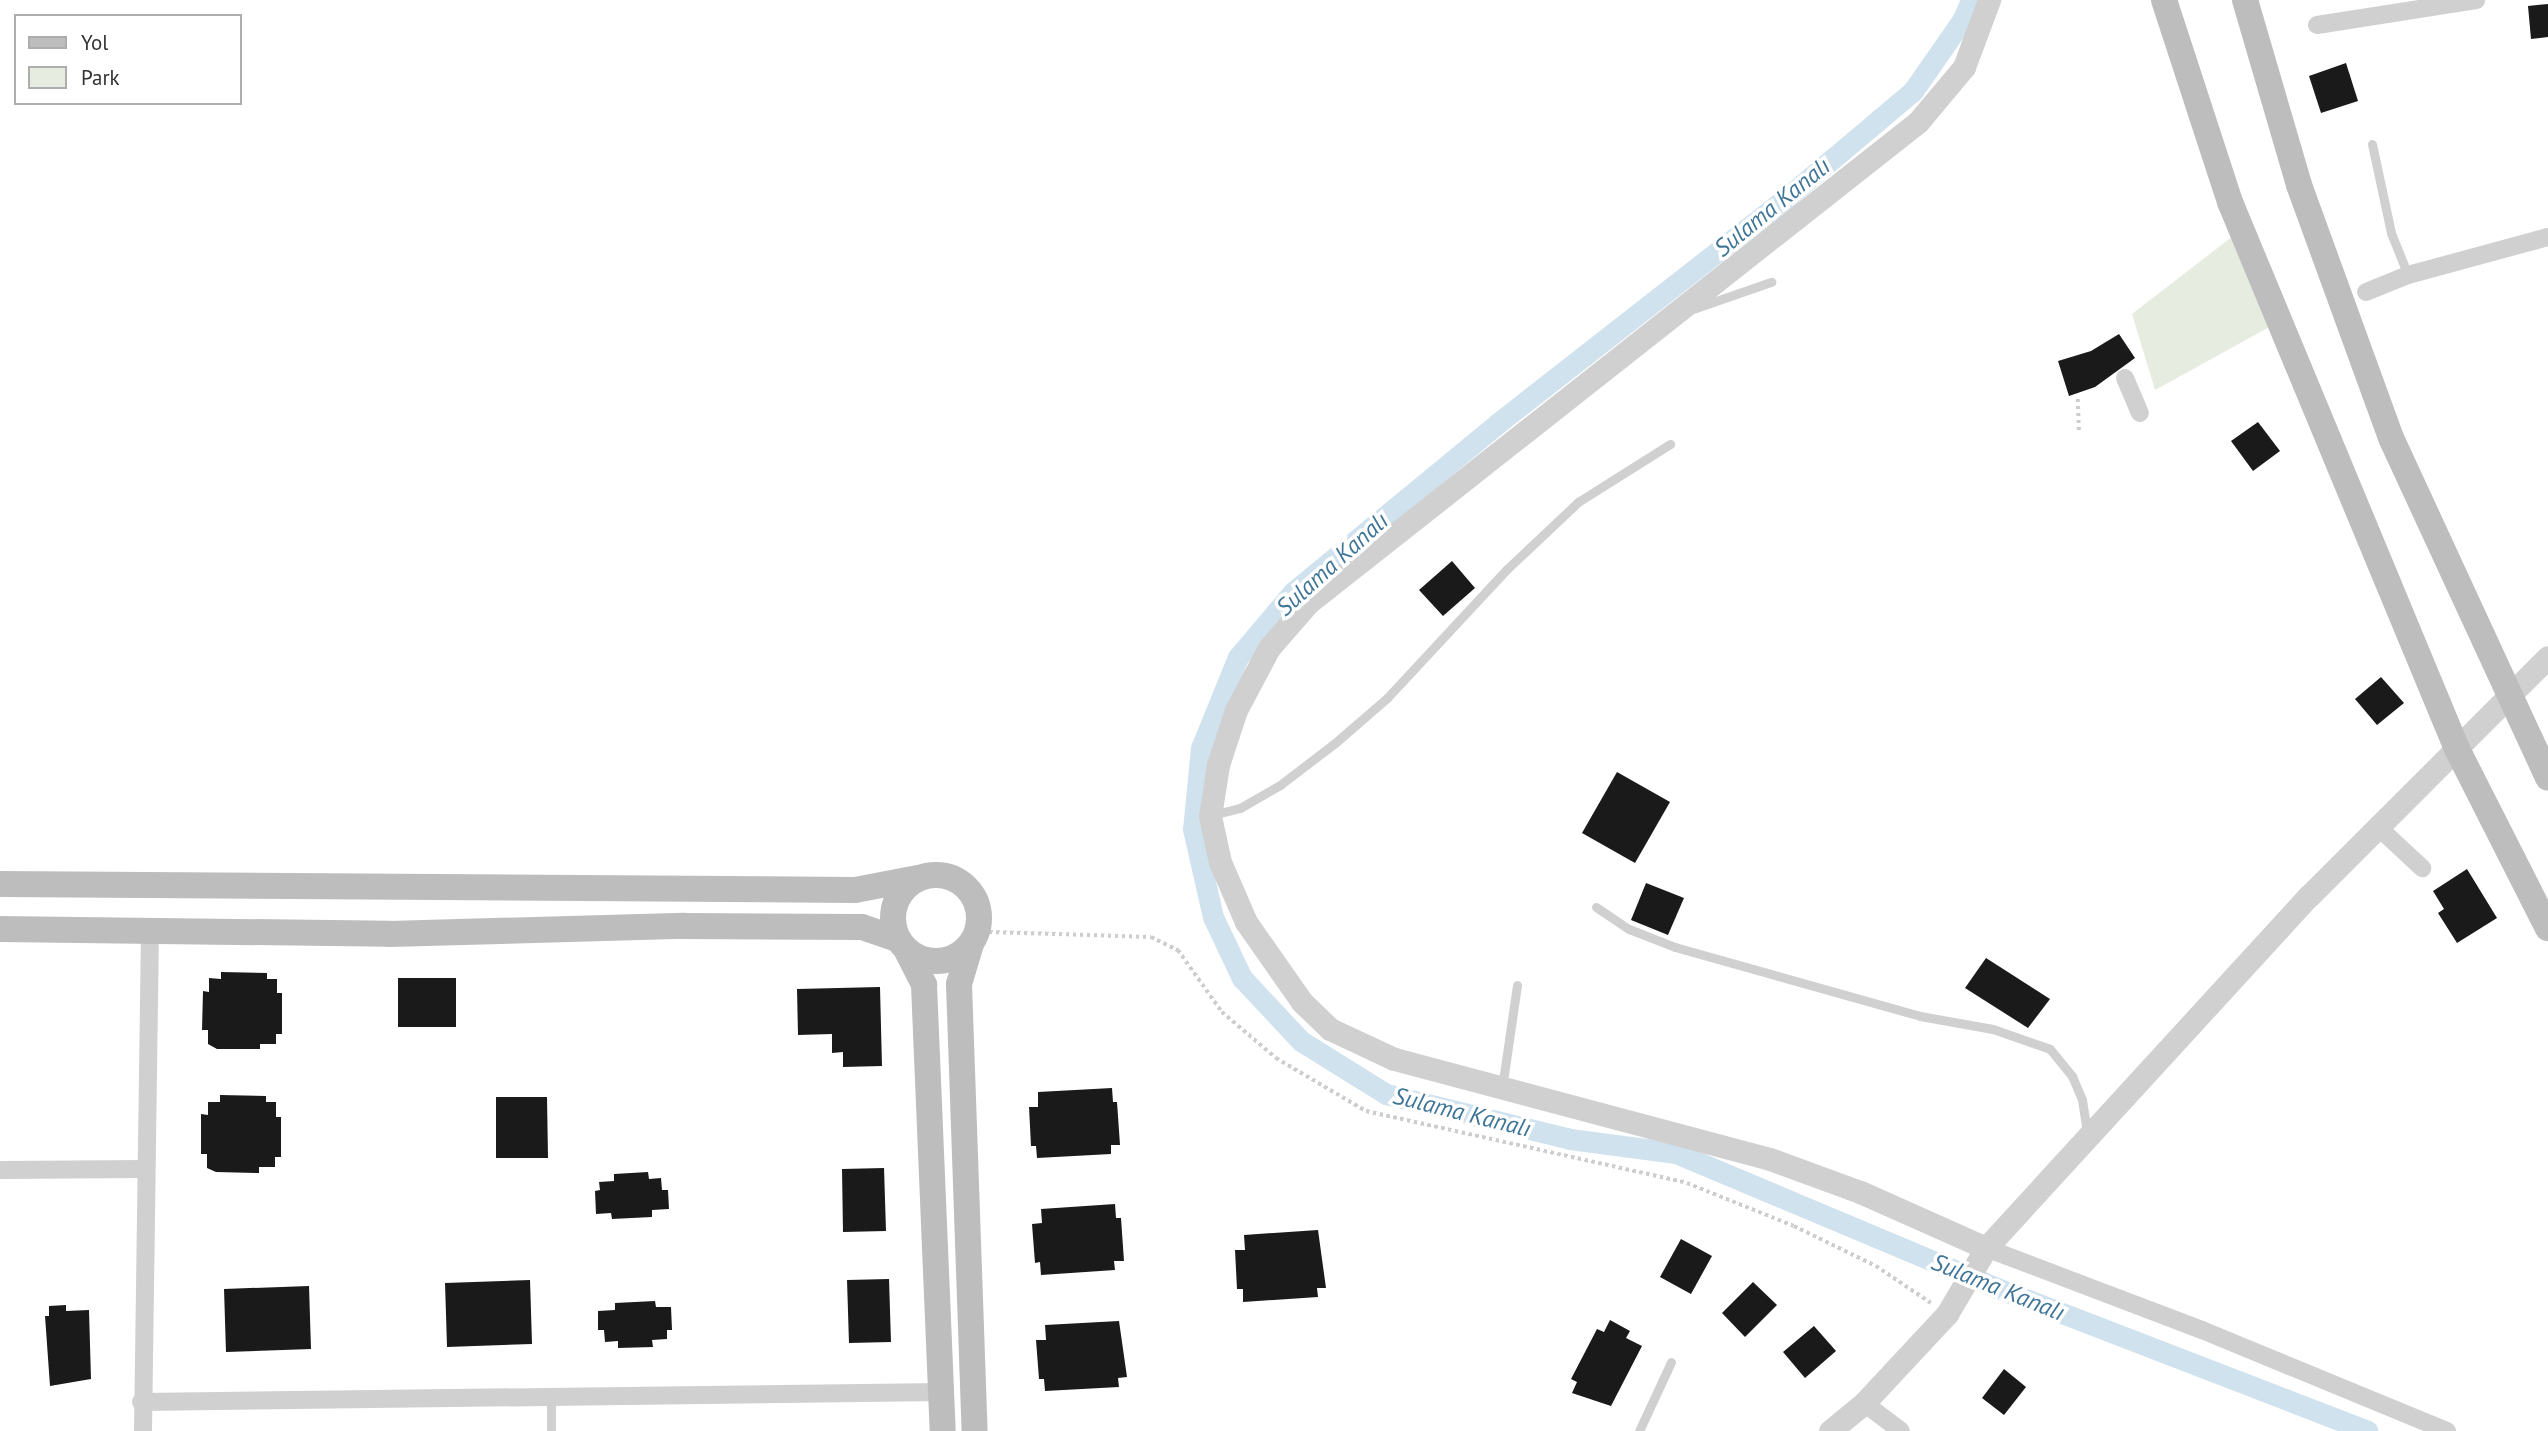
<!DOCTYPE html>
<meta charset="utf-8">
<style>
body{margin:0}
#map{position:relative;width:2548px;height:1431px;overflow:hidden;background:#fff;font-family:"PT Sans",sans-serif}
div>[style]{position:absolute}
.green>*{inset:0;background:#e6ecdf}
.canal>*{height:21px;margin:-10.5px;padding:0 10.5px;transform-origin:10.5px;border-radius:10.5px;background:#cfe2ee}
.building>*{inset:0;background:#1a1a1a}
.path>*{height:3.5px;margin-top:-1.75px;transform-origin:0;background:repeating-linear-gradient(90deg,#cdcdcd 0 3.5px,transparent 0 7px)}
.service>*{height:9px;margin:-4.5px;padding:0 4.5px;transform-origin:4.5px;border-radius:4.5px;background:#d0d0d0}
.minor>*{height:18px;margin:-9px;padding:0 9px;transform-origin:9px;border-radius:9px;background:#d0d0d0}
.tertiary>*{height:23px;margin:-11.5px;padding:0 11.5px;transform-origin:11.5px;border-radius:11.5px;background:#d0d0d0}
.secondary>*{height:26px;margin:-13px;padding:0 13px;transform-origin:13px;border-radius:13px;background:#bdbdbd}
.secondary>.ring{margin:-13px;padding:0;box-sizing:content-box;background:none;border:26px solid #bdbdbd;border-radius:50%}
span{translate:-50% -50%;white-space:nowrap;text-align:center;line-height:1.15;-webkit-text-stroke:7px #fff;paint-order:stroke}
.water-label{font-size:24px;color:#3f7597;font-style:italic}
.legend{position:absolute;left:14px;top:14px;width:228px;height:91px;box-sizing:border-box;background:#fff;border:2px solid #adadad;margin:0;padding:9px 12px;list-style:none;font-size:21px;color:#333}
.legend li{display:flex;align-items:center;gap:14px;height:35px}
.legend b{width:35px;border:2px solid #adadad}
</style>
<div id="map">
<div class="green">
<i style="clip-path:polygon(2233px 236px,2273px 325px,2155px 390px,2132px 314px)"></i>
</div>
<div class="canal">
<i style="left:1971px;top:0;width:21px;rotate:113deg"></i>
<i style="left:1963px;top:19px;width:88px;rotate:124.8deg"></i>
<i style="left:1913px;top:91px;width:166px;rotate:139.9deg"></i>
<i style="left:1786px;top:198px;width:367px;rotate:142deg"></i>
<i style="left:1497px;top:424px;width:264px;rotate:140.5deg"></i>
<i style="left:1293px;top:592px;width:85px;rotate:130.2deg"></i>
<i style="left:1238px;top:657px;width:98px;rotate:112.1deg"></i>
<i style="left:1201px;top:748px;width:81px;rotate:95.6deg"></i>
<i style="left:1193px;top:829px;width:90px;rotate:77.2deg"></i>
<i style="left:1213px;top:917px;width:68px;rotate:64.6deg"></i>
<i style="left:1242px;top:978px;width:86px;rotate:46.9deg"></i>
<i style="left:1301px;top:1041px;width:100px;rotate:31.9deg"></i>
<i style="left:1386px;top:1094px;width:189px;rotate:13.7deg"></i>
<i style="left:1570px;top:1139px;width:107px;rotate:7.5deg"></i>
<i style="left:1676px;top:1153px;width:348px;rotate:22.8deg"></i>
<i style="left:1997px;top:1288px;width:397px;rotate:21.1deg"></i>
</div>
<div class="building">
<i style="clip-path:polygon(2548px 4px,2548px 37px,2531px 39px,2528px 6px)"></i>
<i style="clip-path:polygon(2346px 63px,2358px 101px,2321px 113px,2309px 76px)"></i>
<i style="clip-path:polygon(2119px 334px,2135px 358px,2095px 387px,2069px 396px,2058px 361px,2091px 351px)"></i>
<i style="clip-path:polygon(2258px 422px,2280px 451px,2253px 471px,2231px 441px)"></i>
<i style="clip-path:polygon(1452px 561px,1475px 588px,1443px 616px,1419px 590px)"></i>
<i style="clip-path:polygon(2381px 677px,2404px 703px,2377px 725px,2355px 699px)"></i>
<i style="clip-path:polygon(1617px 772px,1670px 802px,1635px 863px,1582px 833px)"></i>
<i style="clip-path:polygon(2467px 869px,2497px 918px,2457px 943px,2438px 913px,2444px 909px,2433px 891px)"></i>
<i style="clip-path:polygon(1646px 883px,1684px 898px,1668px 935px,1631px 920px)"></i>
<i style="clip-path:polygon(1986px 958px,2050px 999px,2028px 1028px,1965px 988px)"></i>
<i style="clip-path:polygon(221px 972px,267px 973px,267px 979px,277px 979px,277px 993px,282px 993px,282px 1034px,276px 1034px,276px 1044px,260px 1044px,260px 1049px,217px 1049px,208px 1044px,208px 1030px,202px 1030px,203px 991px,209px 992px,209px 978px,221px 979px)"></i>
<i style="clip-path:polygon(398px 978px,456px 978px,456px 1027px,398px 1027px)"></i>
<i style="clip-path:polygon(880px 987px,882px 1066px,843px 1067px,843px 1052px,832px 1053px,832px 1034px,798px 1035px,797px 989px)"></i>
<i style="clip-path:polygon(1112px 1088px,1113px 1102px,1117px 1102px,1120px 1145px,1111px 1145px,1111px 1154px,1037px 1158px,1036px 1146px,1031px 1146px,1029px 1107px,1038px 1107px,1038px 1092px)"></i>
<i style="clip-path:polygon(220px 1095px,266px 1096px,266px 1102px,276px 1102px,276px 1117px,281px 1117px,281px 1157px,275px 1157px,275px 1167px,259px 1167px,259px 1173px,216px 1172px,207px 1168px,207px 1154px,201px 1154px,201px 1114px,208px 1115px,208px 1102px,220px 1102px)"></i>
<i style="clip-path:polygon(496px 1097px,547px 1097px,548px 1158px,496px 1158px)"></i>
<i style="clip-path:polygon(884px 1168px,886px 1231px,843px 1232px,842px 1169px)"></i>
<i style="clip-path:polygon(648px 1172px,649px 1179px,661px 1178px,662px 1190px,668px 1190px,669px 1209px,652px 1210px,652px 1217px,612px 1219px,611px 1213px,596px 1214px,595px 1191px,600px 1190px,599px 1182px,614px 1181px,614px 1174px)"></i>
<i style="clip-path:polygon(1115px 1204px,1116px 1218px,1121px 1218px,1124px 1261px,1114px 1261px,1115px 1270px,1041px 1275px,1040px 1262px,1035px 1263px,1032px 1224px,1042px 1223px,1041px 1209px)"></i>
<i style="clip-path:polygon(1318px 1230px,1326px 1288px,1317px 1288px,1318px 1297px,1243px 1302px,1243px 1289px,1237px 1289px,1235px 1250px,1245px 1250px,1244px 1235px)"></i>
<i style="clip-path:polygon(1681px 1239px,1712px 1256px,1691px 1294px,1660px 1277px)"></i>
<i style="clip-path:polygon(889px 1279px,891px 1342px,849px 1343px,847px 1280px)"></i>
<i style="clip-path:polygon(530px 1280px,532px 1344px,447px 1347px,445px 1283px)"></i>
<i style="clip-path:polygon(1753px 1282px,1777px 1305px,1745px 1337px,1722px 1313px)"></i>
<i style="clip-path:polygon(309px 1286px,311px 1349px,226px 1352px,224px 1289px)"></i>
<i style="clip-path:polygon(655px 1301px,656px 1307px,671px 1307px,672px 1330px,667px 1330px,667px 1339px,652px 1340px,653px 1347px,618px 1348px,618px 1341px,605px 1342px,604px 1330px,598px 1330px,598px 1311px,615px 1310px,615px 1303px)"></i>
<i style="clip-path:polygon(66px 1305px,66px 1311px,89px 1310px,91px 1379px,50px 1386px,45px 1316px,49px 1316px,49px 1306px)"></i>
<i style="clip-path:polygon(1610px 1320px,1630px 1331px,1626px 1338px,1642px 1346px,1611px 1406px,1572px 1393px,1577px 1382px,1571px 1379px,1597px 1329px,1604px 1332px)"></i>
<i style="clip-path:polygon(1119px 1321px,1127px 1377px,1118px 1378px,1119px 1387px,1045px 1391px,1044px 1379px,1039px 1379px,1036px 1340px,1046px 1340px,1045px 1325px)"></i>
<i style="clip-path:polygon(1814px 1326px,1836px 1351px,1805px 1378px,1783px 1352px)"></i>
<i style="clip-path:polygon(2004px 1369px,2026px 1387px,2004px 1415px,1982px 1398px)"></i>
</div>
<div class="path">
<i style="left:2078px;top:399px;width:32px;rotate:88deg"></i>
<i style="left:989px;top:932px;width:162px;rotate:1.8deg"></i>
<i style="left:1151px;top:937px;width:30px;rotate:26deg"></i>
<i style="left:1178px;top:950px;width:76px;rotate:54.6deg"></i>
<i style="left:1222px;top:1012px;width:71px;rotate:40.4deg"></i>
<i style="left:1276px;top:1058px;width:104px;rotate:30.5deg"></i>
<i style="left:1366px;top:1111px;width:329px;rotate:12.6deg"></i>
<i style="left:1687px;top:1183px;width:115px;rotate:21.9deg"></i>
<i style="left:1794px;top:1226px;width:91px;rotate:26deg"></i>
<i style="left:1876px;top:1266px;width:66px;rotate:33.9deg"></i>
</div>
<div class="service">
<i style="left:2372px;top:144px;width:91px;rotate:77.9deg"></i>
<i style="left:2391px;top:233px;width:45px;rotate:68deg"></i>
<i style="left:1693px;top:309px;width:83px;rotate:-19.1deg"></i>
<i style="left:1212px;top:815px;width:29px;rotate:-14deg"></i>
<i style="left:1240px;top:808px;width:46px;rotate:-29.9deg"></i>
<i style="left:1280px;top:785px;width:69px;rotate:-37.4deg"></i>
<i style="left:1335px;top:743px;width:69px;rotate:-40.9deg"></i>
<i style="left:1387px;top:698px;width:176px;rotate:-47.1deg"></i>
<i style="left:1507px;top:569px;width:98px;rotate:-43.3deg"></i>
<i style="left:1578px;top:502px;width:109px;rotate:-32.2deg"></i>
<i style="left:1596px;top:907px;width:40px;rotate:34deg"></i>
<i style="left:1629px;top:929px;width:49px;rotate:21.4deg"></i>
<i style="left:1675px;top:947px;width:255px;rotate:15.7deg"></i>
<i style="left:1920px;top:1016px;width:74px;rotate:10.1deg"></i>
<i style="left:1993px;top:1029px;width:60px;rotate:19.3deg"></i>
<i style="left:2050px;top:1049px;width:35px;rotate:51deg"></i>
<i style="left:2072px;top:1076px;width:26px;rotate:67deg"></i>
<i style="left:2082px;top:1100px;width:33px;rotate:81deg"></i>
<i style="left:1502px;top:1088px;width:104px;rotate:-81.7deg"></i>
<i style="left:551px;top:1397px;width:34px;rotate:90deg"></i>
<i style="left:1639px;top:1431px;width:76px;rotate:-65.1deg"></i>
</div>
<div class="minor">
<i style="left:2317px;top:25px;width:161px;rotate:-8.9deg"></i>
<i style="left:2366px;top:292px;width:45px;rotate:-22deg"></i>
<i style="left:2408px;top:275px;width:145px;rotate:-15.2deg"></i>
<i style="left:2125px;top:378px;width:38px;rotate:67deg"></i>
<i style="left:2377px;top:826px;width:62px;rotate:43deg"></i>
<i style="left:0;top:1170px;width:144px;rotate:-0.4deg"></i>
<i style="left:1986px;top:1248px;width:231px;rotate:20.8deg"></i>
<i style="left:2202px;top:1330px;width:265px;rotate:22.4deg"></i>
<i style="left:141px;top:1402px;width:801px;rotate:-0.72deg"></i>
<i style="left:1864px;top:1403px;width:46px;rotate:37.1deg"></i>
<i style="left:143px;top:1431px;width:504px;rotate:-89.2deg"></i>
</div>
<div class="tertiary">
<i style="left:1986px;top:1248px;width:138px;rotate:-156deg"></i>
<i style="left:1860px;top:1192px;width:96px;rotate:-159.9deg"></i>
<i style="left:1770px;top:1159px;width:389px;rotate:-165.1deg"></i>
<i style="left:1394px;top:1059px;width:71px;rotate:-154.9deg"></i>
<i style="left:1330px;top:1029px;width:39px;rotate:-136deg"></i>
<i style="left:1302px;top:1002px;width:98px;rotate:-125deg"></i>
<i style="left:1246px;top:922px;width:65px;rotate:-113.4deg"></i>
<i style="left:1220px;top:862px;width:47px;rotate:-102.3deg"></i>
<i style="left:1210px;top:816px;width:52px;rotate:-81.1deg"></i>
<i style="left:1218px;top:765px;width:58px;rotate:-71.9deg"></i>
<i style="left:1236px;top:710px;width:70px;rotate:-62deg"></i>
<i style="left:1269px;top:648px;width:60px;rotate:-49.1deg"></i>
<i style="left:1308px;top:603px;width:777px;rotate:-38.26deg"></i>
<i style="left:1918px;top:122px;width:72px;rotate:-50.1deg"></i>
<i style="left:1964px;top:67px;width:72px;rotate:-69.5deg"></i>
<i style="left:1830px;top:1431px;width:44px;rotate:-39.5deg"></i>
<i style="left:1864px;top:1403px;width:122px;rotate:-47deg"></i>
<i style="left:1947px;top:1314px;width:77px;rotate:-59.4deg"></i>
<i style="left:1986px;top:1248px;width:478px;rotate:-47.5deg"></i>
<i style="left:2309px;top:896px;width:338px;rotate:-45deg"></i>
</div>
<div class="secondary">
<i style="left:2164px;top:0;width:213px;rotate:71.9deg"></i>
<i style="left:2230px;top:202px;width:592px;rotate:67.46deg"></i>
<i style="left:2457px;top:749px;width:201px;rotate:63.1deg"></i>
<i style="left:2245px;top:0;width:193px;rotate:73.7deg"></i>
<i style="left:2299px;top:185px;width:271px;rotate:70deg"></i>
<i style="left:2392px;top:440px;width:372px;rotate:65.2deg"></i>
<i class="ring" style="left:893px;top:875px;width:60px;height:60px"></i>
<i style="left:0;top:884px;width:855px;rotate:0.4deg"></i>
<i style="left:855px;top:890px;width:64px;rotate:-10.8deg"></i>
<i style="left:0;top:929px;width:389px;rotate:0.7deg"></i>
<i style="left:389px;top:934px;width:295px;rotate:-1.6deg"></i>
<i style="left:684px;top:926px;width:178px;rotate:0.3deg"></i>
<i style="left:862px;top:927px;width:37px;rotate:19deg"></i>
<i style="left:971px;top:944px;width:42px;rotate:106.7deg"></i>
<i style="left:959px;top:984px;width:447px;rotate:88deg"></i>
<i style="left:907px;top:951px;width:38px;rotate:63deg"></i>
<i style="left:924px;top:985px;width:446px;rotate:87.6deg"></i>
</div>
<div class="water-label">
<span style="left:1772px;top:207px;rotate:-39deg">Sulama Kanalı</span>
<span style="left:1332px;top:564px;rotate:-42deg">Sulama Kanalı</span>
<span style="left:1462px;top:1112px;rotate:14deg">Sulama Kanalı</span>
<span style="left:1998px;top:1287px;rotate:22deg">Sulama Kanalı</span>
</div>
<ul class="legend">
<li><b style="height:9px;background:#bdbdbd"></b>Yol</li>
<li><b style="height:19px;background:#e6ecdf"></b>Park</li>
</ul>
</div>
